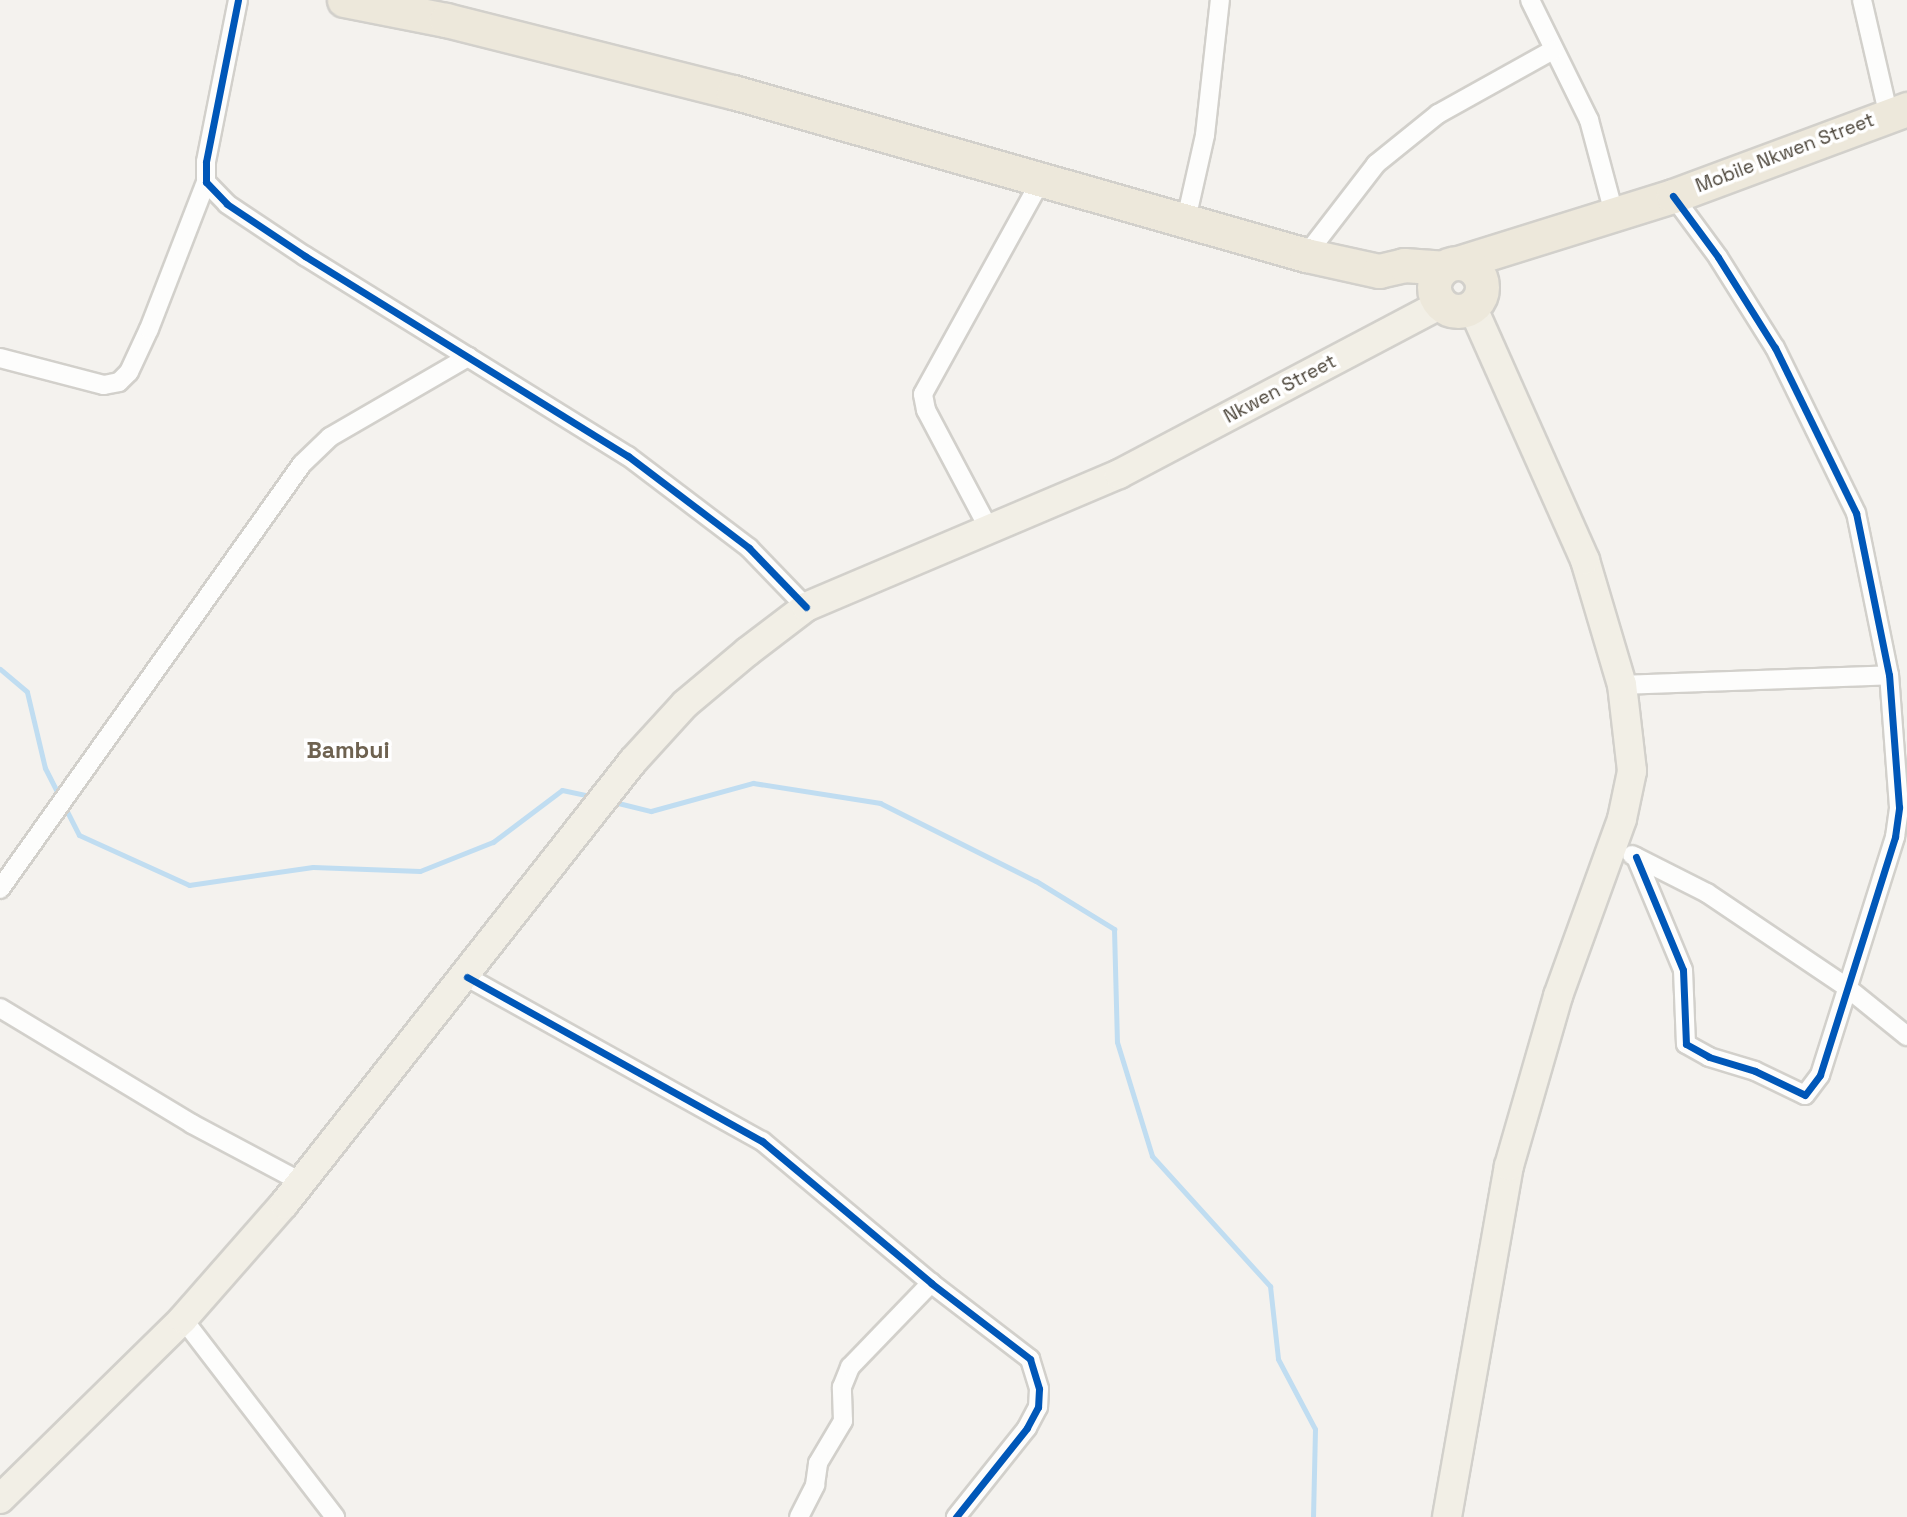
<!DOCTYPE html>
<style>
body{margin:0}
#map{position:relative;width:1907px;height:1517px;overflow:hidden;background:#f4f2ee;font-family:"Space Grotesk",sans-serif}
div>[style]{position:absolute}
.stream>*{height:5px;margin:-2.5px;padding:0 2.5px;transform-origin:2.5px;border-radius:2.5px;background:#c0ddf1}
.roads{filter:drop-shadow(2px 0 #d2d0cb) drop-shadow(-2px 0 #d2d0cb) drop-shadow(0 2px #d2d0cb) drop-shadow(0 -2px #d2d0cb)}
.street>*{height:18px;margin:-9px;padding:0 9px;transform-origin:9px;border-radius:9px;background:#fdfdfc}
.primary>*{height:28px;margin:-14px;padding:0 14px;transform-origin:14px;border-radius:14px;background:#f2efe6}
.highway>*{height:33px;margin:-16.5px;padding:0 16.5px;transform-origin:16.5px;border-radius:16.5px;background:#ede8db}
.highway>.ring{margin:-16.5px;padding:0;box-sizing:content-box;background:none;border:33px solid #ede8db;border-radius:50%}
.cycleway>*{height:7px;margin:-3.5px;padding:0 3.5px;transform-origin:3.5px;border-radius:3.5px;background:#0057b8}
span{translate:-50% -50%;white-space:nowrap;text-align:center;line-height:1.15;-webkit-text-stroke:7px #fff;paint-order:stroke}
.street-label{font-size:19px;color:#4b4439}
.quarter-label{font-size:23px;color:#6e6250;font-weight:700}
</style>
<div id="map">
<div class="stream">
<i style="left:0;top:669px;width:35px;rotate:40deg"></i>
<i style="left:27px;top:692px;width:78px;rotate:76.7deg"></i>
<i style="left:45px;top:768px;width:75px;rotate:63.1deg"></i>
<i style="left:79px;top:835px;width:121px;rotate:24.4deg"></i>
<i style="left:189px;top:885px;width:125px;rotate:-8.3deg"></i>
<i style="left:313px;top:867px;width:107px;rotate:2.1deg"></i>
<i style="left:420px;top:871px;width:79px;rotate:-21.7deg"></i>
<i style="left:493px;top:842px;width:86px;rotate:-37deg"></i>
<i style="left:562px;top:790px;width:33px;rotate:12deg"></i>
<i style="left:614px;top:802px;width:38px;rotate:14deg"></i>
<i style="left:651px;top:811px;width:106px;rotate:-15.4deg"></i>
<i style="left:753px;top:783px;width:129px;rotate:8.9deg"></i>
<i style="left:880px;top:803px;width:174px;rotate:26.6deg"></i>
<i style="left:1036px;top:881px;width:92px;rotate:31.6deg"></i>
<i style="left:1114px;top:929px;width:113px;rotate:88.5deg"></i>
<i style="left:1117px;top:1042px;width:119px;rotate:72.9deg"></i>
<i style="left:1152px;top:1156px;width:176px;rotate:47.8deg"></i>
<i style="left:1270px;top:1286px;width:73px;rotate:83.7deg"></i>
<i style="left:1278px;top:1359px;width:79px;rotate:62.1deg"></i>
<i style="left:1315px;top:1429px;width:88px;rotate:91.3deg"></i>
</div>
<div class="roads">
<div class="street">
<i style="left:238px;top:0;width:165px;rotate:101.2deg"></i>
<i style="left:206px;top:162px;width:20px;rotate:90deg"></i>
<i style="left:206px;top:182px;width:30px;rotate:46deg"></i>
<i style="left:227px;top:204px;width:94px;rotate:33.7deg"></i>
<i style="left:305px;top:256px;width:380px;rotate:31.8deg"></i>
<i style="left:628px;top:456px;width:152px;rotate:37.2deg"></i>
<i style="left:749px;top:548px;width:82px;rotate:46deg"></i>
<i style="left:1530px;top:0;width:134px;rotate:63.8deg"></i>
<i style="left:1589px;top:120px;width:96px;rotate:75deg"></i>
<i style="left:1862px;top:0;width:116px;rotate:77deg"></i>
<i style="left:1185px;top:224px;width:91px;rotate:-77.3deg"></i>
<i style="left:1205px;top:135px;width:136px;rotate:-83.7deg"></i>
<i style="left:1306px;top:255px;width:115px;rotate:-52.4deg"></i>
<i style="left:1376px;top:164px;width:80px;rotate:-38.9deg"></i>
<i style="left:1438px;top:114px;width:132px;rotate:-29.1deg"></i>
<i style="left:0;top:358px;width:107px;rotate:14.6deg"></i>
<i style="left:104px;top:385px;width:15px;rotate:-11deg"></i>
<i style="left:119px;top:382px;width:14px;rotate:-45deg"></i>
<i style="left:129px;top:372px;width:47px;rotate:-65.1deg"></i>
<i style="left:149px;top:329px;width:158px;rotate:-68.8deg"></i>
<i style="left:989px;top:529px;width:135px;rotate:-117.9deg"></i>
<i style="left:926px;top:410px;width:16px;rotate:-101deg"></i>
<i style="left:923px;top:394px;width:242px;rotate:-61.1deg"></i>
<i style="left:1622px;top:685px;width:267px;rotate:-2.1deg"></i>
<i style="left:1632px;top:855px;width:84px;rotate:26.9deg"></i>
<i style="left:1707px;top:893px;width:166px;rotate:34deg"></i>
<i style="left:1845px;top:986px;width:80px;rotate:38.9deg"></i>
<i style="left:1636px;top:857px;width:122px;rotate:67.4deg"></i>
<i style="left:1683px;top:970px;width:74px;rotate:87.7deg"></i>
<i style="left:1686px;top:1044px;width:26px;rotate:29deg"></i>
<i style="left:1709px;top:1057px;width:48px;rotate:16.9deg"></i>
<i style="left:1755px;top:1071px;width:55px;rotate:25.6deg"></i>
<i style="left:1805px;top:1095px;width:25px;rotate:-53deg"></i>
<i style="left:1820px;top:1075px;width:250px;rotate:-72.5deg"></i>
<i style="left:1895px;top:837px;width:30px;rotate:-82deg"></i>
<i style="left:1899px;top:807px;width:132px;rotate:-94.3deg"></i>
<i style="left:1889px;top:675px;width:165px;rotate:-101.5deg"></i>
<i style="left:1856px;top:513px;width:184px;rotate:-116.1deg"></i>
<i style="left:1775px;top:348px;width:107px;rotate:-122.1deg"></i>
<i style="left:1718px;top:257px;width:76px;rotate:-126.4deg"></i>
<i style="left:0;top:889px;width:521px;rotate:-54.6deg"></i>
<i style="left:302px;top:464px;width:39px;rotate:-44deg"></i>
<i style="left:330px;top:437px;width:160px;rotate:-30.1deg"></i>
<i style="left:467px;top:977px;width:338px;rotate:29.1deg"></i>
<i style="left:762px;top:1141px;width:221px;rotate:40deg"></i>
<i style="left:931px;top:1283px;width:125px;rotate:37.5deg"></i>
<i style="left:1030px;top:1359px;width:31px;rotate:73deg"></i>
<i style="left:1039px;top:1389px;width:18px;rotate:93deg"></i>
<i style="left:1038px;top:1407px;width:24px;rotate:118deg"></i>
<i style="left:1027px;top:1428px;width:114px;rotate:128.6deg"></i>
<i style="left:0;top:1008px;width:224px;rotate:31.1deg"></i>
<i style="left:192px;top:1124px;width:126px;rotate:28deg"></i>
<i style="left:183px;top:1319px;width:250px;rotate:52.5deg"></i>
<i style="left:799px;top:1517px;width:36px;rotate:-63deg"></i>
<i style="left:815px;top:1485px;width:22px;rotate:-82deg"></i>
<i style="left:818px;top:1463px;width:49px;rotate:-59.2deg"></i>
<i style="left:843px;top:1421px;width:34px;rotate:-92deg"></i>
<i style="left:842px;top:1387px;width:22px;rotate:-68deg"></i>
<i style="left:850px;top:1367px;width:117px;rotate:-46deg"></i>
</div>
<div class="primary">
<i style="left:0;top:1499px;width:257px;rotate:-44.5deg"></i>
<i style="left:183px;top:1319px;width:153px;rotate:-48.7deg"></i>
<i style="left:284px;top:1204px;width:564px;rotate:-51.77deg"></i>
<i style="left:633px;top:761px;width:77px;rotate:-47.6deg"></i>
<i style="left:685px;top:704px;width:81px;rotate:-40deg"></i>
<i style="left:747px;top:652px;width:74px;rotate:-37.3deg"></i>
<i style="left:806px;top:607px;width:340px;rotate:-23deg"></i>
<i style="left:1119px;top:474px;width:364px;rotate:-27.8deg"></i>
<i style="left:1447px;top:1517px;width:356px;rotate:-80deg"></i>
<i style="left:1509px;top:1166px;width:177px;rotate:-73.9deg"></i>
<i style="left:1558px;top:996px;width:188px;rotate:-70.1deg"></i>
<i style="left:1622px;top:819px;width:49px;rotate:-78.2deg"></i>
<i style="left:1632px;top:771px;width:87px;rotate:-96.6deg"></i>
<i style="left:1622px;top:685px;width:130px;rotate:-106.5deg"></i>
<i style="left:1585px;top:560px;width:278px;rotate:-114deg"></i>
</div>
<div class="highway">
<i style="left:344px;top:0;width:104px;rotate:11.1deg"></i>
<i style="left:446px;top:20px;width:296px;rotate:14.1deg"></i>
<i style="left:733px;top:92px;width:596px;rotate:15.88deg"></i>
<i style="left:1306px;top:255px;width:75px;rotate:12.4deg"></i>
<i style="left:1379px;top:271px;width:26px;rotate:-13deg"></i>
<i style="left:1404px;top:265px;width:39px;rotate:4deg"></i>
<i style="left:1458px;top:263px;width:225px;rotate:-17.3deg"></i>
<i style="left:1673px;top:196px;width:250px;rotate:-20.4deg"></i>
<i class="ring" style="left:1434px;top:263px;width:15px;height:15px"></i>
</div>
</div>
<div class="cycleway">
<i style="left:238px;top:0;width:165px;rotate:101.2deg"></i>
<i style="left:206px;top:162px;width:20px;rotate:90deg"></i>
<i style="left:206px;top:182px;width:30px;rotate:46deg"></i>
<i style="left:227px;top:204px;width:94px;rotate:33.7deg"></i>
<i style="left:305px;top:256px;width:380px;rotate:31.8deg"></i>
<i style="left:628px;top:456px;width:152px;rotate:37.2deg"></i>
<i style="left:749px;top:548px;width:82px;rotate:46deg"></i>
<i style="left:1636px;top:857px;width:122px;rotate:67.4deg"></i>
<i style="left:1683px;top:970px;width:74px;rotate:87.7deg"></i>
<i style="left:1686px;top:1044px;width:26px;rotate:29deg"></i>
<i style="left:1709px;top:1057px;width:48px;rotate:16.9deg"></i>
<i style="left:1755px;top:1071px;width:55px;rotate:25.6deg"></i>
<i style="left:1805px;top:1095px;width:25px;rotate:-53deg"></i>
<i style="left:1820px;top:1075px;width:250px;rotate:-72.5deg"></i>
<i style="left:1895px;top:837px;width:30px;rotate:-82deg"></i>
<i style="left:1899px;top:807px;width:132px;rotate:-94.3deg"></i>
<i style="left:1889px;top:675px;width:165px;rotate:-101.5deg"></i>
<i style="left:1856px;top:513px;width:184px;rotate:-116.1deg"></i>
<i style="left:1775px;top:348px;width:107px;rotate:-122.1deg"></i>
<i style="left:1718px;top:257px;width:76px;rotate:-126.4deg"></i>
<i style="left:467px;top:977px;width:338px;rotate:29.1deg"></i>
<i style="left:762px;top:1141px;width:221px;rotate:40deg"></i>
<i style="left:931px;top:1283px;width:125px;rotate:37.5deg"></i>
<i style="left:1030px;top:1359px;width:31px;rotate:73deg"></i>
<i style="left:1039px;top:1389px;width:18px;rotate:93deg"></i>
<i style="left:1038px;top:1407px;width:24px;rotate:118deg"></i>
<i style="left:1027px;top:1428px;width:114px;rotate:128.6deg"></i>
</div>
<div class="street-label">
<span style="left:1785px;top:153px;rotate:-21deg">Mobile Nkwen Street</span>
<span style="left:1280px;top:389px;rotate:-28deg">Nkwen Street</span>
</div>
<div class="quarter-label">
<span style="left:348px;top:750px">Bambui</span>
</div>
</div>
